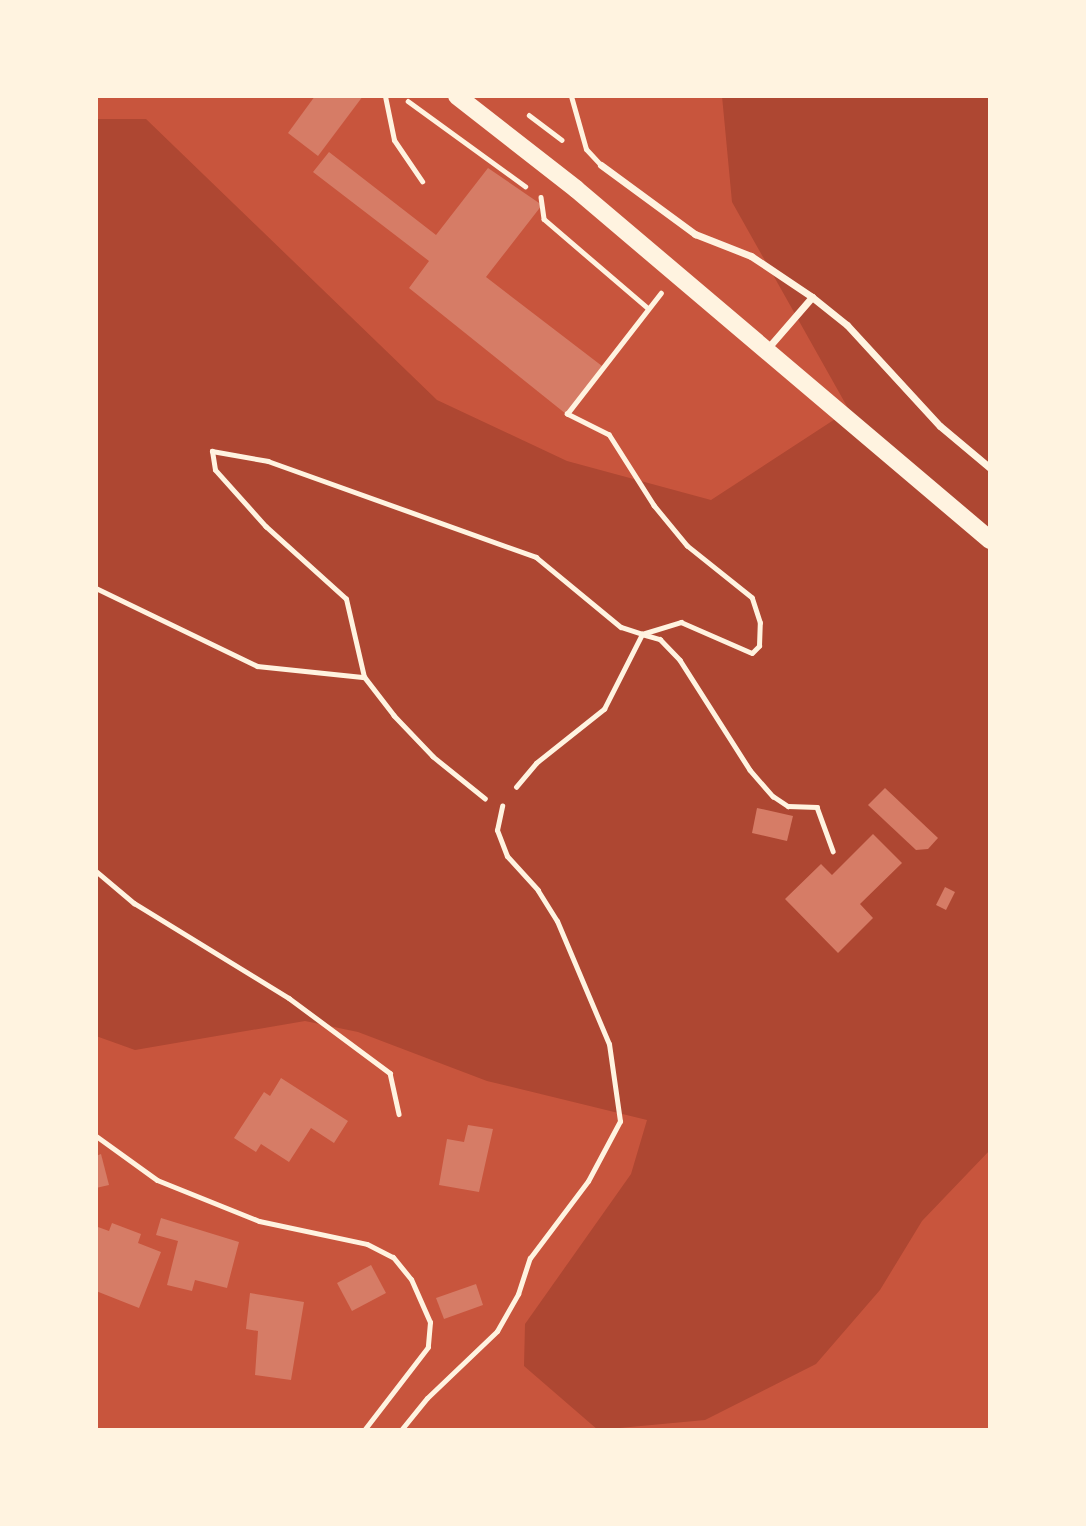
<!DOCTYPE html>
<style>
body{margin:0}
#map{position:relative;width:1086px;height:1526px;overflow:hidden;background:#c8553d;font-family:"DejaVu Sans",sans-serif}
div>[style]{position:absolute}
.green>*{inset:0;background:#ae4732}
.building>*{inset:0;background:#d67c66}
.path>*{height:4.5px;margin:-2.25px;padding:0 2.25px;transform-origin:2.25px;border-radius:2.25px;background:#fff3e0}
.service>*{height:5px;margin:-2.5px;padding:0 2.5px;transform-origin:2.5px;border-radius:2.5px;background:#fff3e0}
.minor>*{height:7px;margin:-3.5px;padding:0 3.5px;transform-origin:3.5px;border-radius:3.5px;background:#fff3e0}
.primary>*{height:18px;margin:-9px;padding:0 9px;transform-origin:9px;border-radius:9px;background:#fff3e0}
span{translate:-50% -50%;white-space:nowrap;text-align:center;line-height:1.15;-webkit-text-stroke:6px #fff3e0;paint-order:stroke}
.frame{position:absolute;inset:0;border:98px solid #fff3e0;pointer-events:none}
</style>
<div id="map">
<div class="green">
<i style="clip-path:polygon(722px 96px,990px 96px,990px 1150px,922px 1221px,880px 1290px,816px 1364px,705px 1420px,598px 1430px,524px 1366px,525px 1324px,631px 1174px,647px 1120px,487px 1081px,358px 1032px,305px 1021px,135px 1050px,96px 1036px,96px 119px,146px 119px,437px 400px,567px 461px,711px 500px,849px 410px,732px 202px)"></i>
</div>
<div class="building">
<i style="clip-path:polygon(315px 96px,363px 96px,318px 156px,288px 133px)"></i>
<i style="clip-path:polygon(329px 152px,436px 235px,488px 168px,542px 205px,486px 277px,602px 366px,566px 414px,409px 288px,429px 261px,313px 172px)"></i>
<i style="clip-path:polygon(885px 788px,938px 838px,928px 849px,916px 850px,868px 805px)"></i>
<i style="clip-path:polygon(757px 808px,793px 816px,787px 841px,752px 833px)"></i>
<i style="clip-path:polygon(873px 834px,902px 863px,860px 904px,873px 918px,838px 953px,785px 899px,821px 864px,832px 875px)"></i>
<i style="clip-path:polygon(945px 887px,955px 892px,946px 910px,936px 905px)"></i>
<i style="clip-path:polygon(281px 1078px,348px 1121px,334px 1143px,311px 1128px,289px 1162px,261px 1144px,256px 1152px,234px 1138px,264px 1092px,270px 1096px)"></i>
<i style="clip-path:polygon(468px 1125px,493px 1129px,479px 1192px,439px 1185px,447px 1139px,464px 1142px)"></i>
<i style="clip-path:polygon(101px 1154px,109px 1185px,96px 1188px,96px 1156px)"></i>
<i style="clip-path:polygon(161px 1218px,239px 1242px,227px 1288px,195px 1280px,192px 1291px,167px 1285px,178px 1241px,156px 1235px)"></i>
<i style="clip-path:polygon(112px 1223px,141px 1234px,138px 1243px,161px 1252px,139px 1308px,96px 1291px,96px 1232px,98px 1227px,109px 1231px)"></i>
<i style="clip-path:polygon(371px 1265px,386px 1293px,352px 1311px,337px 1283px)"></i>
<i style="clip-path:polygon(476px 1284px,483px 1305px,444px 1319px,436px 1298px)"></i>
<i style="clip-path:polygon(250px 1293px,304px 1302px,291px 1380px,255px 1375px,258px 1331px,246px 1329px)"></i>
</div>
<div class="path">
<i style="left:408px;top:101px;width:145px;rotate:36deg"></i>
<i style="left:529px;top:115px;width:41px;rotate:37.1deg"></i>
<i style="left:541px;top:197px;width:22px;rotate:82deg"></i>
<i style="left:544px;top:219px;width:137px;rotate:40.6deg"></i>
<i style="left:96px;top:588px;width:179px;rotate:25.8deg"></i>
<i style="left:257px;top:666px;width:108px;rotate:5.9deg"></i>
<i style="left:516px;top:787px;width:31px;rotate:-50deg"></i>
<i style="left:536px;top:763px;width:87px;rotate:-38.5deg"></i>
<i style="left:604px;top:709px;width:84px;rotate:-63.1deg"></i>
<i style="left:642px;top:634px;width:19px;rotate:16deg"></i>
<i style="left:660px;top:639px;width:29px;rotate:46deg"></i>
<i style="left:680px;top:660px;width:130px;rotate:57.5deg"></i>
<i style="left:750px;top:770px;width:35px;rotate:49deg"></i>
<i style="left:773px;top:796px;width:18px;rotate:34deg"></i>
<i style="left:788px;top:806px;width:29px;rotate:2deg"></i>
<i style="left:817px;top:807px;width:47px;rotate:70deg"></i>
<i style="left:485px;top:799px;width:67px;rotate:-141.1deg"></i>
<i style="left:433px;top:757px;width:57px;rotate:-133.6deg"></i>
<i style="left:394px;top:716px;width:49px;rotate:-127.6deg"></i>
<i style="left:364px;top:677px;width:80px;rotate:-103deg"></i>
<i style="left:346px;top:599px;width:108px;rotate:-138deg"></i>
<i style="left:266px;top:527px;width:76px;rotate:-131.8deg"></i>
<i style="left:215px;top:470px;width:19px;rotate:-99deg"></i>
<i style="left:212px;top:451px;width:57px;rotate:10.1deg"></i>
<i style="left:268px;top:461px;width:285px;rotate:19.7deg"></i>
<i style="left:536px;top:557px;width:110px;rotate:39.5deg"></i>
<i style="left:621px;top:627px;width:22px;rotate:18deg"></i>
<i style="left:642px;top:634px;width:41px;rotate:-17.1deg"></i>
<i style="left:681px;top:622px;width:77px;rotate:23.6deg"></i>
<i style="left:752px;top:653px;width:10px;rotate:-45deg"></i>
<i style="left:759px;top:646px;width:23px;rotate:-88deg"></i>
<i style="left:760px;top:623px;width:26px;rotate:-108deg"></i>
<i style="left:752px;top:598px;width:83px;rotate:-141.3deg"></i>
<i style="left:687px;top:546px;width:52px;rotate:-129.5deg"></i>
<i style="left:654px;top:506px;width:84px;rotate:-122.4deg"></i>
<i style="left:609px;top:435px;width:47px;rotate:-153.4deg"></i>
<i style="left:567px;top:414px;width:153px;rotate:-52.2deg"></i>
<i style="left:96px;top:871px;width:50px;rotate:40.1deg"></i>
<i style="left:134px;top:903px;width:182px;rotate:31.5deg"></i>
<i style="left:289px;top:998px;width:126px;rotate:36.6deg"></i>
<i style="left:390px;top:1073px;width:42px;rotate:77.6deg"></i>
</div>
<div class="service">
<i style="left:385px;top:96px;width:45px;rotate:78.4deg"></i>
<i style="left:394px;top:140px;width:50px;rotate:55.7deg"></i>
<i style="left:571px;top:96px;width:55px;rotate:74.2deg"></i>
<i style="left:586px;top:149px;width:22px;rotate:47deg"></i>
<i style="left:96px;top:1136px;width:75px;rotate:35.8deg"></i>
<i style="left:157px;top:1180px;width:110px;rotate:21.9deg"></i>
<i style="left:259px;top:1221px;width:110px;rotate:12deg"></i>
<i style="left:367px;top:1244px;width:29px;rotate:27deg"></i>
<i style="left:393px;top:1257px;width:28px;rotate:51deg"></i>
<i style="left:411px;top:1279px;width:47px;rotate:66.2deg"></i>
<i style="left:430px;top:1322px;width:25px;rotate:95deg"></i>
<i style="left:428px;top:1347px;width:105px;rotate:127.6deg"></i>
<i style="left:401px;top:1430px;width:41px;rotate:-50.9deg"></i>
<i style="left:427px;top:1398px;width:97px;rotate:-43.7deg"></i>
<i style="left:497px;top:1331px;width:43px;rotate:-60.4deg"></i>
<i style="left:518px;top:1294px;width:38px;rotate:-72deg"></i>
<i style="left:530px;top:1258px;width:96px;rotate:-53deg"></i>
<i style="left:588px;top:1181px;width:68px;rotate:-61.9deg"></i>
<i style="left:620px;top:1121px;width:78px;rotate:-98.1deg"></i>
<i style="left:609px;top:1044px;width:134px;rotate:-112.9deg"></i>
<i style="left:557px;top:921px;width:36px;rotate:-122deg"></i>
<i style="left:538px;top:890px;width:46px;rotate:-132.4deg"></i>
<i style="left:507px;top:856px;width:28px;rotate:-111deg"></i>
<i style="left:497px;top:830px;width:25px;rotate:-78deg"></i>
</div>
<div class="minor">
<i style="left:601px;top:165px;width:117px;rotate:36.3deg"></i>
<i style="left:695px;top:234px;width:60px;rotate:21.4deg"></i>
<i style="left:751px;top:256px;width:73px;rotate:33.9deg"></i>
<i style="left:812px;top:297px;width:45px;rotate:38.7deg"></i>
<i style="left:847px;top:325px;width:137px;rotate:47.4deg"></i>
<i style="left:940px;top:426px;width:65px;rotate:40deg"></i>
<i style="left:767px;top:349px;width:69px;rotate:-49.1deg"></i>
</div>
<div class="primary">
<i style="left:457px;top:96px;width:151px;rotate:38deg"></i>
<i style="left:576px;top:189px;width:543px;rotate:40.29deg"></i>
</div>
<div class="frame"></div>
</div>
